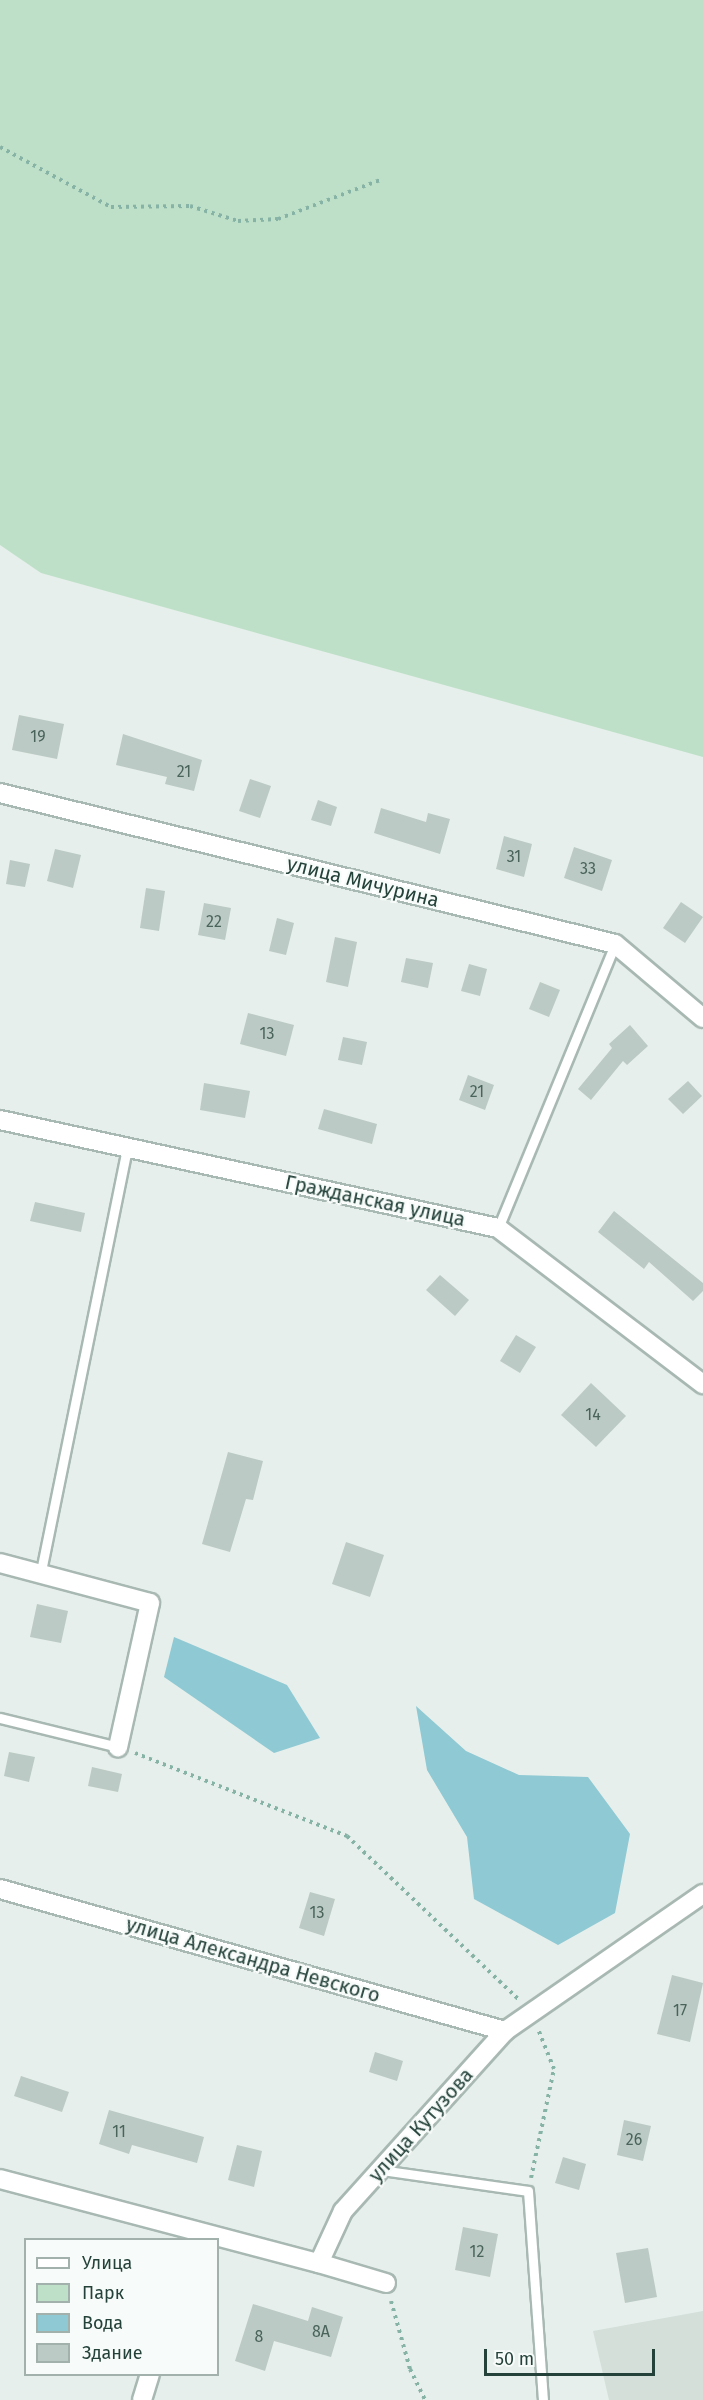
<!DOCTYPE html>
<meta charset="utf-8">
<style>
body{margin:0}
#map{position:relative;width:703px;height:2400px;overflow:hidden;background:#e6efeb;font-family:"Fira Sans",sans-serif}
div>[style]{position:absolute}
.built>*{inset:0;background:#d4dfda}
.green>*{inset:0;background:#bfe0c8}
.water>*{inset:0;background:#8ec9d4}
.building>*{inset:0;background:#bbcac4}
.path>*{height:4px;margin-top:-2px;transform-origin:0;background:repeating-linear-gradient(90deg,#86b3a5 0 3px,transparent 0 7.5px)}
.roads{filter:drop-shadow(2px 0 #a8b8b2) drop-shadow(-2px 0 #a8b8b2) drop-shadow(0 2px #a8b8b2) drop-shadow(0 -2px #a8b8b2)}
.lane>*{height:9px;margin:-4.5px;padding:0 4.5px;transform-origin:4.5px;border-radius:4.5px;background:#fff}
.street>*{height:18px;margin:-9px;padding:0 9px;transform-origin:9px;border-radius:9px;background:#fff}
span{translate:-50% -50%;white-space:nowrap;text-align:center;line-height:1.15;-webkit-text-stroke:4.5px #f7fbf9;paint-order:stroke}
.number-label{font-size:16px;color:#4a645c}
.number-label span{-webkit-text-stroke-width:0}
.street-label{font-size:20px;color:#24423a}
.legend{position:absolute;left:24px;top:2238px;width:195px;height:138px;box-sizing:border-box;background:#f7fbf9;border:2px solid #a3b1ad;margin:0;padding:8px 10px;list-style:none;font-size:18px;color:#24423a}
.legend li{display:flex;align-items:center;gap:12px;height:30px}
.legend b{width:30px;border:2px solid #a3b1ad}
.scale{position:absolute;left:484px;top:2349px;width:171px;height:27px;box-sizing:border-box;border:3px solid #24423a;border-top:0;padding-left:8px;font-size:18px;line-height:21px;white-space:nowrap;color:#24423a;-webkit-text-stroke:4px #f7fbf9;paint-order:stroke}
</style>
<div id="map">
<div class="built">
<i style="clip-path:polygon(703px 2311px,703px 2400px,609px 2400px,593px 2331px)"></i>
</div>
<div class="green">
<i style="clip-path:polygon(0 0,703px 0,703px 757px,41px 573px,0 545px)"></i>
</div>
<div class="water">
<i style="clip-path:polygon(174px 1637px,287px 1685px,320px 1738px,274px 1753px,164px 1677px)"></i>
<i style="clip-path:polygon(416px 1706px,466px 1751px,519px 1775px,588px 1777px,630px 1834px,615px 1913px,558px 1945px,474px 1899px,467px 1837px,427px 1770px)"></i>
</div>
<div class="building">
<i style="clip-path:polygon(19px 715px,64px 724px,57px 759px,12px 750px)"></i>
<i style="clip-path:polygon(123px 734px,202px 760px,194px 791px,165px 784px,167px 777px,116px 765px)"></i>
<i style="clip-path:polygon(250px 779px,271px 786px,260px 818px,239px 811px)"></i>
<i style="clip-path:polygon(318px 800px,337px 807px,331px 826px,311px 820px)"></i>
<i style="clip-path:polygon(381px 808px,426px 822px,428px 813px,450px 819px,440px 854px,374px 833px)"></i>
<i style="clip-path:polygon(504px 836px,532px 844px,524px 877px,496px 869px)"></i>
<i style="clip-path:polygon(574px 847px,612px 860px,602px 891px,564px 878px)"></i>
<i style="clip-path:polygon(55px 849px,81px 855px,73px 888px,47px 881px)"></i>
<i style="clip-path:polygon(10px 860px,30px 864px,25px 887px,6px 884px)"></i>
<i style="clip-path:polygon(146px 888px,165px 891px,159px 931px,140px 928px)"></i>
<i style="clip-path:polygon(681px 902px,703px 917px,685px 943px,663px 928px)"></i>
<i style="clip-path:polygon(204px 903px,231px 908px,225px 940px,198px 935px)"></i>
<i style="clip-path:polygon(277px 918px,294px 923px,286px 955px,269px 951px)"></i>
<i style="clip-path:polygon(335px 937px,357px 942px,348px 987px,326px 982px)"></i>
<i style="clip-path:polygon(406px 958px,433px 963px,428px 988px,401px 982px)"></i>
<i style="clip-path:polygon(469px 964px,487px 969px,480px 996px,461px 991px)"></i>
<i style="clip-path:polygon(540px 982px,560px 990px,549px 1017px,529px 1009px)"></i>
<i style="clip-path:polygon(248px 1013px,294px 1025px,286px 1056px,240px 1044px)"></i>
<i style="clip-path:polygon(630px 1025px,648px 1046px,627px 1065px,623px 1061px,591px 1100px,578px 1089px,612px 1048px,609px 1044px)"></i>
<i style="clip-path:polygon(343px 1037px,367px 1042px,362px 1065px,338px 1060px)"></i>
<i style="clip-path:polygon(468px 1075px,494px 1085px,485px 1110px,459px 1100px)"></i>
<i style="clip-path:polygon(688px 1081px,702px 1096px,683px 1114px,668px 1099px)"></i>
<i style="clip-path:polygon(204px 1083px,250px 1091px,245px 1118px,200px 1110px)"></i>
<i style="clip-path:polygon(324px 1109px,377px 1124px,372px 1144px,318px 1129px)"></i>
<i style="clip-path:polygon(35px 1202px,85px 1213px,81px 1232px,30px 1221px)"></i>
<i style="clip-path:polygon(614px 1211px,703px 1283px,703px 1291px,693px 1301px,649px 1262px,644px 1269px,598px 1232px)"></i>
<i style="clip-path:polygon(440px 1275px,469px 1300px,455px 1316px,426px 1290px)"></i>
<i style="clip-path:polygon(516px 1335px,536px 1347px,520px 1373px,500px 1361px)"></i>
<i style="clip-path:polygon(591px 1383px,626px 1416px,596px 1447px,561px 1415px)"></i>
<i style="clip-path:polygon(228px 1452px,263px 1461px,253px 1500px,246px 1499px,230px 1552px,202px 1544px)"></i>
<i style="clip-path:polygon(346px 1542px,384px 1555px,370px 1597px,332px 1584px)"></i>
<i style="clip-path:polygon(37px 1604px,68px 1611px,61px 1643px,30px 1637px)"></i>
<i style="clip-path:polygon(9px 1752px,35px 1757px,29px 1782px,4px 1776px)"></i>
<i style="clip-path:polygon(92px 1767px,122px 1774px,118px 1792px,88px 1786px)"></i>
<i style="clip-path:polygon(310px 1892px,335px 1899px,324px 1936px,299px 1928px)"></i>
<i style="clip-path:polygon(672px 1975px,703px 1983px,690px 2042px,657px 2034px)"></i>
<i style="clip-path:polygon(375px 2052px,403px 2061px,397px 2081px,369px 2072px)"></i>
<i style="clip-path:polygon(21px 2076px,69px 2092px,62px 2112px,14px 2096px)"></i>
<i style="clip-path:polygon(109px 2110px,204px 2137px,197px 2163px,132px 2145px,129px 2154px,99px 2144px)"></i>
<i style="clip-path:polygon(624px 2120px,651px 2126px,643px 2161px,617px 2155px)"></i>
<i style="clip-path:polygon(237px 2145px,262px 2151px,254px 2187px,228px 2180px)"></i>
<i style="clip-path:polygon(563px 2157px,586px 2164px,579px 2190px,555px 2183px)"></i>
<i style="clip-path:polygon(463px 2227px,498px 2234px,490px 2277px,455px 2270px)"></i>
<i style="clip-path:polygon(648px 2248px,657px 2297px,625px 2303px,616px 2253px)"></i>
<i style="clip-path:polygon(253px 2304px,308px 2321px,312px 2307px,343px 2317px,331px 2357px,274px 2341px,265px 2371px,235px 2361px)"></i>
</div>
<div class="path">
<i style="left:0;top:147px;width:126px;rotate:28.4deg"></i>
<i style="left:111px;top:207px;width:79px;rotate:-0.7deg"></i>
<i style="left:190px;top:206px;width:50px;rotate:17.4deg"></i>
<i style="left:238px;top:221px;width:40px;rotate:-2.9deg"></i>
<i style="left:278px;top:219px;width:109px;rotate:-20.9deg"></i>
<i style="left:135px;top:1753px;width:228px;rotate:21.4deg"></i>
<i style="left:347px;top:1836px;width:236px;rotate:43.6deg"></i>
<i style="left:531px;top:2178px;width:111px;rotate:-78.1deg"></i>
<i style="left:554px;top:2069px;width:43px;rotate:-111.8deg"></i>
<i style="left:391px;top:2301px;width:71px;rotate:74.4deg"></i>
<i style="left:410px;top:2369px;width:34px;rotate:64deg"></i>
</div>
<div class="roads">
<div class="lane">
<i style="left:498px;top:1228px;width:307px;rotate:-67.6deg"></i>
<i style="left:41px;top:1571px;width:432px;rotate:-78.5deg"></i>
<i style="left:0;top:1718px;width:122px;rotate:13.8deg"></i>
<i style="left:381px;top:2170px;width:148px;rotate:8.1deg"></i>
<i style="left:528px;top:2191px;width:210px;rotate:85.9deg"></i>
</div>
<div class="street">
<i style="left:0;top:793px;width:633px;rotate:13.79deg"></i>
<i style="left:615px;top:944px;width:115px;rotate:40.1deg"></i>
<i style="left:0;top:1120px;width:510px;rotate:12.24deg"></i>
<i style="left:498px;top:1228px;width:258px;rotate:37.3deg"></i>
<i style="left:0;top:1563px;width:155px;rotate:14.9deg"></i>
<i style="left:150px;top:1603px;width:148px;rotate:102.5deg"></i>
<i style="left:0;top:1889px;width:525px;rotate:15.71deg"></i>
<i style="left:0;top:2179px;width:330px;rotate:14.8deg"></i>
<i style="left:386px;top:2283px;width:70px;rotate:-163.4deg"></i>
<i style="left:319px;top:2263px;width:57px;rotate:-65.2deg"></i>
<i style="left:343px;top:2211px;width:242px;rotate:-48deg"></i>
<i style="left:505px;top:2031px;width:241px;rotate:-34.7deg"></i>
<i style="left:142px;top:2400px;width:27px;rotate:-73deg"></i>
</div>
</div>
<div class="number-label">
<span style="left:38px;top:737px">19</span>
<span style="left:184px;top:772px">21</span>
<span style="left:514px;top:857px">31</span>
<span style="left:588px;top:869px">33</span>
<span style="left:214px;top:922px">22</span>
<span style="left:267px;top:1034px">13</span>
<span style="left:477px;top:1092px">21</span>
<span style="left:593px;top:1415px">14</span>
<span style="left:317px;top:1913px">13</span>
<span style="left:680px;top:2011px">17</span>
<span style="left:119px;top:2132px">11</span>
<span style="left:634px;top:2140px">26</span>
<span style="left:477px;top:2252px">12</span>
<span style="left:321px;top:2332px">8А</span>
<span style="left:259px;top:2337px">8</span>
</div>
<div class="street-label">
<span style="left:363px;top:882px;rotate:14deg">улица Мичурина</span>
<span style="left:375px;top:1201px;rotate:12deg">Гражданская улица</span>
<span style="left:253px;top:1960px;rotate:16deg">улица Александра Невского</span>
<span style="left:421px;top:2125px;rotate:-48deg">улица Кутузова</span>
</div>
<ul class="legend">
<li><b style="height:8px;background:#fff"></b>Улица</li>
<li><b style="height:16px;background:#bfe0c8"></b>Парк</li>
<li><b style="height:16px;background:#8ec9d4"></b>Вода</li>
<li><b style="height:16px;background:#bbcac4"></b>Здание</li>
</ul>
<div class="scale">50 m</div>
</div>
